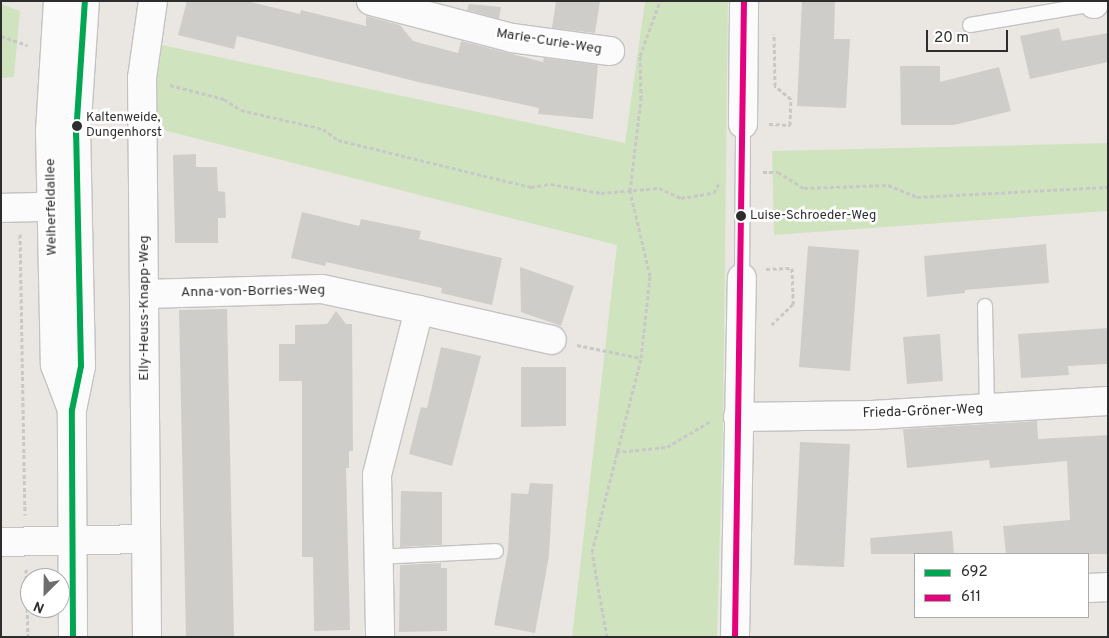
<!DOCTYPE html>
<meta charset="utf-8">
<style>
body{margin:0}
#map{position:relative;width:1109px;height:638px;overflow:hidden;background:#eae7e3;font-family:Overpass,sans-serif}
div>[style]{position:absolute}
.green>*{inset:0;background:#cfe4be}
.building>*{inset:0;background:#cfcdca}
.path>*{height:3px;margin-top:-1.5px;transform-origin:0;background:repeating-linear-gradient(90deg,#c8c8c8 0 4px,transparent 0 6.5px)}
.roads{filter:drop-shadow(1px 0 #c4c3c3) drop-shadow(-1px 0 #c4c3c3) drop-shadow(0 1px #c4c3c3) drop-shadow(0 -1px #c4c3c3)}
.service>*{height:14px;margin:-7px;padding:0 7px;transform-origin:7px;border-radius:7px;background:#fcfbfb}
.minor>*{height:28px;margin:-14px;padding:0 14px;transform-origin:14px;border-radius:14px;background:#fcfbfb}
.secondary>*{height:28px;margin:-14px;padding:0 14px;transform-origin:14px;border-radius:14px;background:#fcfbfb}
.bus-1>*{height:6px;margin:-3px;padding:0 3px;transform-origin:3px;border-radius:3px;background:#00a651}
.bus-2>*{height:6px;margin:-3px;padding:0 3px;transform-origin:3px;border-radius:3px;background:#e5007d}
.dots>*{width:14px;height:14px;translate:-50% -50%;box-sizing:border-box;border:2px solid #fff;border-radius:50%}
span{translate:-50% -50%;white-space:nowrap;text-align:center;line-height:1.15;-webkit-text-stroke:5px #fff;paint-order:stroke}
.bus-label{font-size:13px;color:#2d2d2d}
.left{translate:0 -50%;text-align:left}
.street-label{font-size:14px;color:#2d2d2d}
.frame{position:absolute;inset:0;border:2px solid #2d2d2d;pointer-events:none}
.legend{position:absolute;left:914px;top:553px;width:175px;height:65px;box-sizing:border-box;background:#fff;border:1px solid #ababab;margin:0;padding:6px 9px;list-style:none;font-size:15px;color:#2d2d2d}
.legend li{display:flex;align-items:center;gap:10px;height:25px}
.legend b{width:25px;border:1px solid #ababab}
.north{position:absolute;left:20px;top:568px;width:50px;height:50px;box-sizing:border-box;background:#fff;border:1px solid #ababab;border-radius:50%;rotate:203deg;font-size:14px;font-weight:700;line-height:20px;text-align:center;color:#2d2d2d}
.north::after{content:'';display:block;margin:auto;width:18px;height:22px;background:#6f6e6d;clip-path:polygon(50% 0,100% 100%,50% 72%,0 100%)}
.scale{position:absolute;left:926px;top:30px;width:82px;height:22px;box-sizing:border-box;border:2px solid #2d2d2d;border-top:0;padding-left:6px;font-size:15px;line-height:18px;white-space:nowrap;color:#2d2d2d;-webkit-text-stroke:4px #fff;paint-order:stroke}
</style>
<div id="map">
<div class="green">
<i style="clip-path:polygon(645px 1px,728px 1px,723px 429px,717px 637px,572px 637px,617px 245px,151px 127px,162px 45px,625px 143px)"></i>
<i style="clip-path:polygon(1px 4px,20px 11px,14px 77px,1px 78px)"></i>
<i style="clip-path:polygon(1108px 143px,1108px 211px,774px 235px,772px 151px)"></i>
</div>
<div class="building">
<i style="clip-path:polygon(187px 1px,247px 1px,300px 14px,301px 10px,366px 26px,366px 16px,400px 25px,413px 41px,458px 53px,461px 41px,543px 62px,544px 58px,598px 65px,593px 119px,538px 114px,539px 108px,418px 82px,237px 36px,234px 49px,178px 35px)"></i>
<i style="clip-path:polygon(556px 1px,600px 1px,595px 33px,552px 28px)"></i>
<i style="clip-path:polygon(802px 1px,835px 1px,834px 39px,850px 39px,846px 108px,797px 106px)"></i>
<i style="clip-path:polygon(469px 4px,501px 7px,499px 19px,467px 10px)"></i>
<i style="clip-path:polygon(1059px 28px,1062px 41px,1108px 33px,1108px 62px,1030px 79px,1020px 36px)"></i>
<i style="clip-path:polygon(900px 66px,940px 66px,940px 82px,999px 67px,1011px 111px,954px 125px,901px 125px)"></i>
<i style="clip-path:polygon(196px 154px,196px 167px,217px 167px,218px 191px,225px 192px,226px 218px,218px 218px,218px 243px,175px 243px,173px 155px)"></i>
<i style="clip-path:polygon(302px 212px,359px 226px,361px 219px,421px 231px,419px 239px,502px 258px,492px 305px,441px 293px,442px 288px,326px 262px,325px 266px,291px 258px)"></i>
<i style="clip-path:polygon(1046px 244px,1049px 283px,965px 290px,965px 293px,927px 297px,924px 256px)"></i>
<i style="clip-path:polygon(808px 246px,859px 250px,850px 371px,799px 367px)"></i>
<i style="clip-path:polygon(520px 267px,574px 286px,561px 326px,521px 312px)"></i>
<i style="clip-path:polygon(227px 309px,234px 637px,186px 637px,179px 310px)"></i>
<i style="clip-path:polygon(336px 311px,346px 324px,352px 324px,353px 451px,349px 451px,349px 468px,346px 468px,350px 630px,314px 631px,313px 557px,302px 557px,302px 381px,279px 381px,279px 344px,295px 344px,295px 325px,327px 324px)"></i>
<i style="clip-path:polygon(1108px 328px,1108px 364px,1068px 366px,1069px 375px,1021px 378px,1018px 334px)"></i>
<i style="clip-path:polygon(940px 334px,943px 381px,907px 384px,903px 337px)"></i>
<i style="clip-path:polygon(441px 347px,481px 356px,452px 466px,409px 454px,421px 407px,427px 408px)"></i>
<i style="clip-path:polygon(521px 367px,566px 367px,566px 426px,521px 427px)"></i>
<i style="clip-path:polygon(1037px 421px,1038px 439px,1108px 435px,1108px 554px,1006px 554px,1003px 526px,1070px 520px,1067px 461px,990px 468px,989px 460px,907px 468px,903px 429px)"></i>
<i style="clip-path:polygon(800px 442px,850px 444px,844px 567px,794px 565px)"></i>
<i style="clip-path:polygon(530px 483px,553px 484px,549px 556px,535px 633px,494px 625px,508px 550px,511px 493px,528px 494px)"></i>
<i style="clip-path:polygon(401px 491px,442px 492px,442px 545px,400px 547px)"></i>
<i style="clip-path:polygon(952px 531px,954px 554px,871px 554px,870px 538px)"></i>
<i style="clip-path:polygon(441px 563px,441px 568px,447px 568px,447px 631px,399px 632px,400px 565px)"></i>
</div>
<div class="path">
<i style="left:1px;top:36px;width:28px;rotate:19deg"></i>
<i style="left:170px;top:85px;width:56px;rotate:14.5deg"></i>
<i style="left:224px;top:99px;width:20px;rotate:33deg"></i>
<i style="left:241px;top:110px;width:84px;rotate:13deg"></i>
<i style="left:323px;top:129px;width:19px;rotate:36deg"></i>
<i style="left:338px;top:140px;width:199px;rotate:13.7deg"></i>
<i style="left:531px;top:187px;width:20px;rotate:-9deg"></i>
<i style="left:551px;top:184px;width:51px;rotate:10.2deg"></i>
<i style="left:601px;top:193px;width:58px;rotate:-4.9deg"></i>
<i style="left:659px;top:188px;width:24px;rotate:24deg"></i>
<i style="left:681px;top:198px;width:33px;rotate:-9deg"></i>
<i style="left:714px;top:193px;width:13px;rotate:-63deg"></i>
<i style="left:769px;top:124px;width:21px;rotate:3deg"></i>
<i style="left:790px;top:125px;width:26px;rotate:-88deg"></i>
<i style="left:791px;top:99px;width:21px;rotate:-141deg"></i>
<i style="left:775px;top:86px;width:52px;rotate:-91.1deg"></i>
<i style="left:763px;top:172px;width:15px"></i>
<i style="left:778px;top:172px;width:31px;rotate:32deg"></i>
<i style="left:804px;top:188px;width:84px;rotate:-2deg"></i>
<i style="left:888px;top:185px;width:31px;rotate:22deg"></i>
<i style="left:917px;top:197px;width:191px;rotate:-3deg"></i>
<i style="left:20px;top:234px;width:281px;rotate:89deg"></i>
<i style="left:766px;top:269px;width:26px;rotate:-2deg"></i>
<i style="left:792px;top:268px;width:36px;rotate:88deg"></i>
<i style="left:793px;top:304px;width:32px;rotate:136deg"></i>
<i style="left:577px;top:345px;width:65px;rotate:11.5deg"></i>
<i style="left:616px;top:452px;width:51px;rotate:-5.6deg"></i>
<i style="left:667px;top:447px;width:51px;rotate:-30.6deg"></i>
<i style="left:26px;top:569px;width:68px;rotate:88.3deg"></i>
<i style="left:607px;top:637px;width:86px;rotate:-100deg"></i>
<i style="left:592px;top:552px;width:200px;rotate:-75.8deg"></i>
<i style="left:641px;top:358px;width:82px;rotate:-83.7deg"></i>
<i style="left:650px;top:276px;width:87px;rotate:-103.2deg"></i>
<i style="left:630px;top:191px;width:93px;rotate:-83.2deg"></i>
<i style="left:641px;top:99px;width:43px;rotate:-91.3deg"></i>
<i style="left:640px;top:56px;width:59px;rotate:-70deg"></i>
</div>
<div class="roads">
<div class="service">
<i style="left:970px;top:25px;width:126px;rotate:-9.6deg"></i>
<i style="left:742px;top:278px;width:154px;rotate:-89.6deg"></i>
<i style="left:985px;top:306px;width:104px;rotate:88.9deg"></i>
<i style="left:378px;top:557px;width:118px;rotate:-2.9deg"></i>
</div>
<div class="minor">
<i style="left:371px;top:1px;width:146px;rotate:14.7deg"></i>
<i style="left:512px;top:38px;width:99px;rotate:7.6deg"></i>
<i style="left:1094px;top:1px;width:3px;rotate:90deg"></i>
<i style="left:743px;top:124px;width:123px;rotate:-89.5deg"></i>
<i style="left:1px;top:208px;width:74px;rotate:-1.5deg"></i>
<i style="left:145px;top:294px;width:177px;rotate:-1.6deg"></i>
<i style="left:322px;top:289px;width:99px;rotate:12.2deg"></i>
<i style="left:419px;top:310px;width:170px;rotate:104.3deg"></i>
<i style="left:377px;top:475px;width:162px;rotate:88.9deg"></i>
<i style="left:419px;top:310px;width:136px;rotate:12.7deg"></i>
<i style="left:738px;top:417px;width:134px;rotate:-0.9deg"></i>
<i style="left:872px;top:415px;width:236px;rotate:-3.4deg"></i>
<i style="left:1px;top:542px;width:144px;rotate:-1.2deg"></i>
<i style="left:1088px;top:588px;width:20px;rotate:-3deg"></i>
<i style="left:147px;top:637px;width:559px;rotate:-90.51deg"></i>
<i style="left:142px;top:78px;width:78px;rotate:-81.9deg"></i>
<i style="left:735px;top:637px;width:359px;rotate:-88.9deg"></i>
</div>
<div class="secondary">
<i style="left:58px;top:1px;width:130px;rotate:93.5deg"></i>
<i style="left:50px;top:131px;width:234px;rotate:88.8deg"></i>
<i style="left:55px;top:365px;width:48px;rotate:69.3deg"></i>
<i style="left:73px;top:637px;width:227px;rotate:-90.3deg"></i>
<i style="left:72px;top:410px;width:45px;rotate:-78.4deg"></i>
<i style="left:81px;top:366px;width:231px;rotate:-91.2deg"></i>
<i style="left:76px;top:135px;width:134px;rotate:-86.2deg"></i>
</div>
</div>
<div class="bus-1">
<i style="left:73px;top:637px;width:227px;rotate:-90.3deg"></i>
<i style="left:72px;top:410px;width:45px;rotate:-78.4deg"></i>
<i style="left:81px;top:366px;width:231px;rotate:-91.2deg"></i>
<i style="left:76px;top:135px;width:134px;rotate:-86.2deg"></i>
</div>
<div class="bus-2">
<i style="left:735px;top:637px;width:636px;rotate:-89.19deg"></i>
</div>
<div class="dots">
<i style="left:77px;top:126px;background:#2d2d2d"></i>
<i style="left:741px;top:216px;background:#2d2d2d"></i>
</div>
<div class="bus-label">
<span class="left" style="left:86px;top:126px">Kaltenweide,<br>Dungenhorst</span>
<span class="left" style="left:750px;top:216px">Luise-Schroeder-Weg</span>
</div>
<div class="street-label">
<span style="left:549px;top:42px;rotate:9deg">Marie-Curie-Weg</span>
<span style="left:52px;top:207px;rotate:-91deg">Weiherfeldallee</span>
<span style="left:253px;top:292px;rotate:-1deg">Anna-von-Borries-Weg</span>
<span style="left:145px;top:308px;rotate:-90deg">Elly-Heuss-Knapp-Weg</span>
<span style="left:923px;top:412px;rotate:-2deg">Frieda-Gröner-Weg</span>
</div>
<div class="frame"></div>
<ul class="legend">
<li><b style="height:6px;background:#00a651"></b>692</li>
<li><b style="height:6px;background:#e5007d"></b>611</li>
</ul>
<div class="north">N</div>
<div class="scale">20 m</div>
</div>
